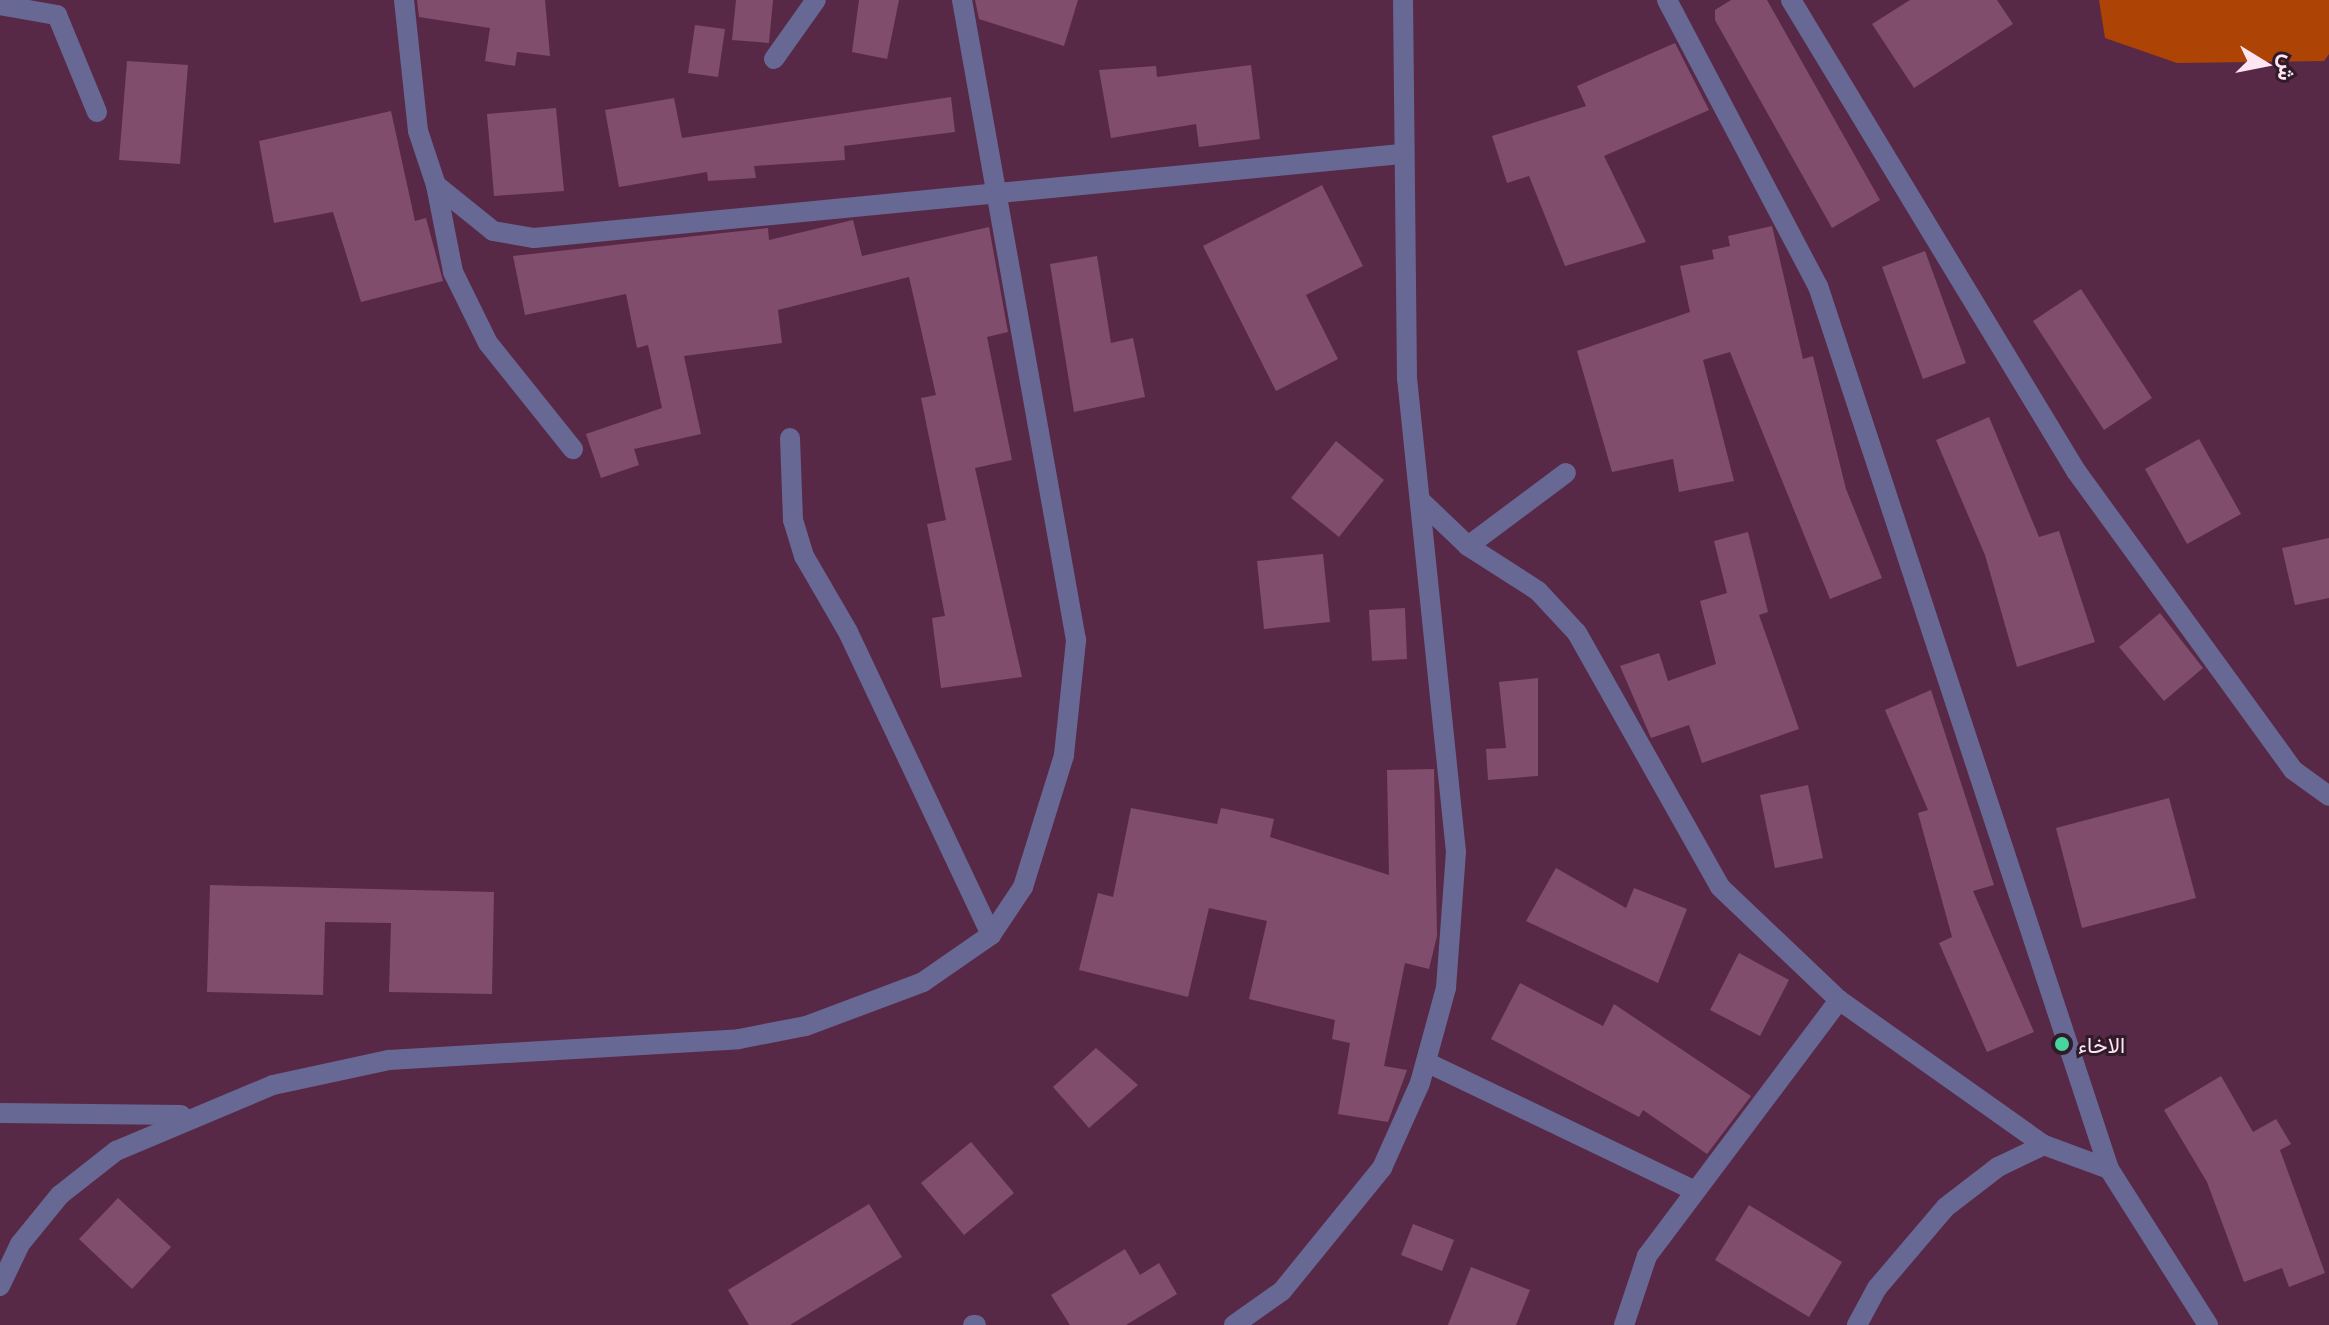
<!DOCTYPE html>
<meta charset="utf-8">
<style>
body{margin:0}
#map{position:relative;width:2329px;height:1325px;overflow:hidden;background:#582946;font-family:Literata,Vazirmatn,serif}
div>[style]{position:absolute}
.forest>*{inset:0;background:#ad4406}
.building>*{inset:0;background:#804d6c}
.minor>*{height:20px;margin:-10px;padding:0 10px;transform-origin:10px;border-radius:10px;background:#686894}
.dots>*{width:22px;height:22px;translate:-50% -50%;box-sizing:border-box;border:4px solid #301b28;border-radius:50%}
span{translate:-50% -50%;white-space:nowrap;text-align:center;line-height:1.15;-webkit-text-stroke:6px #301b28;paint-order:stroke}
.poi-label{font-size:22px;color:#fde5f2}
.left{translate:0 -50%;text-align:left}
.north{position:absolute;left:2225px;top:24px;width:80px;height:80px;-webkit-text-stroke:6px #301b28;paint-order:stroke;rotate:100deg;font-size:22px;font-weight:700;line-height:32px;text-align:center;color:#fde5f2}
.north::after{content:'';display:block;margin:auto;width:28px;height:36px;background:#fde5f2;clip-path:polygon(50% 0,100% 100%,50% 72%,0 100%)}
</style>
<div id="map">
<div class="forest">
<i style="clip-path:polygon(2099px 0,2329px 0,2329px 54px,2324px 61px,2177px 63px,2105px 38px)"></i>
</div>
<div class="building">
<i style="clip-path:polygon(417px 0,545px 0,550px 56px,517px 52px,515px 66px,485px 61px,490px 28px,419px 17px)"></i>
<i style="clip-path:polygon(736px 0,773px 0,769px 43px,732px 40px)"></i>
<i style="clip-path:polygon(859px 0,899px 0,887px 59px,852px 52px)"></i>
<i style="clip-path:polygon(975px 0,1078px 0,1064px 46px,979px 19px)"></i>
<i style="clip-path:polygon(1731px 0,1767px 0,1880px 200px,1832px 228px,1715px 20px,1715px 10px)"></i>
<i style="clip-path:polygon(1910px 0,1997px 0,2013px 24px,1914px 88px,1872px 24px)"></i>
<i style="clip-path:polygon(695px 25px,725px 29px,718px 77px,688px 73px)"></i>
<i style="clip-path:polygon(1675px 43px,1709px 110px,1604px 156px,1646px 242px,1565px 266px,1529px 176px,1507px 183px,1492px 136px,1586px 106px,1577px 86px)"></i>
<i style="clip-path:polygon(127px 61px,188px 65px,180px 164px,119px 160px)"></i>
<i style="clip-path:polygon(1251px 65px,1260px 139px,1199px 147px,1196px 124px,1111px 138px,1099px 70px,1156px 66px,1157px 77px)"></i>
<i style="clip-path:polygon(951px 97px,955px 132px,844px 146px,845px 160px,754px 166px,756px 178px,708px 181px,707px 172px,619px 187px,605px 110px,674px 98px,682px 138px)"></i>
<i style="clip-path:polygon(556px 108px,564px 191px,494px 196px,487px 114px)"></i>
<i style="clip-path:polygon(391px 111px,415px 221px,426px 218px,443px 281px,361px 302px,333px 212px,274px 223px,259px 141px)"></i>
<i style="clip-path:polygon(1322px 185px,1363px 266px,1306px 295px,1338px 359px,1276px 391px,1203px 246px)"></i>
<i style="clip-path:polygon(853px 220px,862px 256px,989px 227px,1008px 332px,987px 337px,1012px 460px,975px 468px,1022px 677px,941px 688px,932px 618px,945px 616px,927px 524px,946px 520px,921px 398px,936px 395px,909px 277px,778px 310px,782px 343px,684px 356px,701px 434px,634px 449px,639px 465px,601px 478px,586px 434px,662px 408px,648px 345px,637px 348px,626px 294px,525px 315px,513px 256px,768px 228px,769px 240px)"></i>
<i style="clip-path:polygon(1772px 226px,1803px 359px,1813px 356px,1846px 489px,1882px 578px,1830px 599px,1730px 352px,1703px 360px,1734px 481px,1679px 492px,1673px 459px,1612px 472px,1577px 351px,1690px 312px,1680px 266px,1714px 259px,1712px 250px,1730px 246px,1728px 236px)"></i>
<i style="clip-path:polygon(1925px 251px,1966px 363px,1923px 379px,1882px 267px)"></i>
<i style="clip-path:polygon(1097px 256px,1111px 343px,1133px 338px,1145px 397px,1074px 412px,1050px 264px)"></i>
<i style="clip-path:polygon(2081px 289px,2152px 398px,2104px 430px,2033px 321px)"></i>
<i style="clip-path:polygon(1989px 417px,2039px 537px,2059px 531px,2095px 642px,2017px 667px,1985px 555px,1936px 440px)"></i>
<i style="clip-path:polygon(2199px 439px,2241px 514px,2187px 544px,2145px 469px)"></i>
<i style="clip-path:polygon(1336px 441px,1384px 480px,1339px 537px,1291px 498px)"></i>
<i style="clip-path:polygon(1748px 532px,1768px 612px,1759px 615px,1799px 729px,1702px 763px,1689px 725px,1651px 738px,1620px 666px,1659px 653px,1668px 681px,1716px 664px,1700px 601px,1727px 593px,1714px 541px)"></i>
<i style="clip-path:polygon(2329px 538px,2329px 598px,2295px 605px,2282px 548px)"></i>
<i style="clip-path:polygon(1323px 554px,1330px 622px,1264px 629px,1257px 561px)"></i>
<i style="clip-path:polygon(1405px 608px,1407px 659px,1372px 661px,1369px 610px)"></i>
<i style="clip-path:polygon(2160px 613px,2203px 668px,2164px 701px,2119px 647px)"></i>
<i style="clip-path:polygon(1538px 678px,1538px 776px,1488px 780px,1486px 749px,1506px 748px,1499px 682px)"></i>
<i style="clip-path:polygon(1931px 690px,1994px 885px,1973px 891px,2034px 1032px,1987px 1052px,1939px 943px,1952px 937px,1918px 813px,1928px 810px,1885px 710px)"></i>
<i style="clip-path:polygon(1434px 769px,1437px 936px,1429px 969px,1405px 963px,1384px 1066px,1407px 1070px,1388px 1122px,1338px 1114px,1350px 1043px,1332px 1039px,1335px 1020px,1249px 999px,1267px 921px,1209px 908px,1188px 997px,1079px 970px,1098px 893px,1113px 897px,1131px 808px,1217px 824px,1221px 808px,1274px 819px,1270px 837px,1389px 875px,1387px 770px)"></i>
<i style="clip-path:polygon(1808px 785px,1823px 858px,1775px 868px,1760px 795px)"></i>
<i style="clip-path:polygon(2169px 798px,2196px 898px,2082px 928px,2056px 828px)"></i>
<i style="clip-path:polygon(1556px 868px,1626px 908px,1634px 888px,1687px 909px,1658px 983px,1526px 921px)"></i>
<i style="clip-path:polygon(210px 885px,494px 892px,492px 994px,389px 992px,391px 923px,325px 922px,323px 995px,207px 992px)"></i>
<i style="clip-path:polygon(1739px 953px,1789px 980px,1760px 1036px,1710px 1010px)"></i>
<i style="clip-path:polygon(1520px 983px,1603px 1026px,1614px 1004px,1751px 1096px,1707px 1154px,1643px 1110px,1639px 1117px,1491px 1039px)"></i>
<i style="clip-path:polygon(1096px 1048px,1138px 1085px,1089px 1128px,1053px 1087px)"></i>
<i style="clip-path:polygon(2221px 1076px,2253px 1132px,2276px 1119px,2291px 1144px,2280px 1150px,2325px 1273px,2289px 1287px,2282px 1268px,2244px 1282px,2207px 1182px,2164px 1110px)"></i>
<i style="clip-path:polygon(971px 1142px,1014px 1193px,964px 1235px,921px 1183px)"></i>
<i style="clip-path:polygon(118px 1198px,171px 1247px,132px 1289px,79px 1239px)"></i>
<i style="clip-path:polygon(869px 1204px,902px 1257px,790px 1325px,749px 1325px,728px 1290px)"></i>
<i style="clip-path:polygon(1749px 1205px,1842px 1262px,1809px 1317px,1715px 1260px)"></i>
<i style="clip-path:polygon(1413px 1224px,1454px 1240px,1442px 1271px,1401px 1255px)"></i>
<i style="clip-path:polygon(1125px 1249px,1140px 1275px,1159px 1263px,1177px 1294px,1126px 1325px,1070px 1325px,1051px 1295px)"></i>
<i style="clip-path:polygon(1471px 1267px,1530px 1290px,1516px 1325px,1448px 1325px)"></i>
</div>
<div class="minor">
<i style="left:404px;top:0;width:132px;rotate:83.9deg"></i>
<i style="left:418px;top:131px;width:57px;rotate:71.6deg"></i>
<i style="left:436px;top:185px;width:73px;rotate:38.9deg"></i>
<i style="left:493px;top:231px;width:42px;rotate:9.7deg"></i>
<i style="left:534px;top:238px;width:871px;rotate:-5.53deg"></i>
<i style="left:1667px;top:0;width:323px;rotate:62.2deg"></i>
<i style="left:1818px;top:286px;width:930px;rotate:71.76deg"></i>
<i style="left:2109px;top:1169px;width:185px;rotate:57.6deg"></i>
<i style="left:1791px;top:0;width:551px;rotate:58.82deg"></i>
<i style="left:2076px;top:471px;width:369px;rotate:54deg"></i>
<i style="left:2293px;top:770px;width:44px;rotate:35.8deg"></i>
<i style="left:0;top:5px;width:58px;rotate:10deg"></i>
<i style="left:57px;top:15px;width:105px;rotate:67.6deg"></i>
<i style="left:774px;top:59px;width:72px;rotate:-54.6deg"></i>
<i style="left:436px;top:185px;width:89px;rotate:78.9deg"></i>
<i style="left:453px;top:272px;width:79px;rotate:63.8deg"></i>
<i style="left:488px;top:343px;width:136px;rotate:51.3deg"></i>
<i style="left:790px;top:438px;width:82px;rotate:87.9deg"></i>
<i style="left:793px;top:520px;width:38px;rotate:73deg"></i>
<i style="left:804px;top:556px;width:88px;rotate:59.9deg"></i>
<i style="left:848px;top:632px;width:335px;rotate:64.7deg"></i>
<i style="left:1423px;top:503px;width:62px;rotate:43.7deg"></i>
<i style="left:1468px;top:546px;width:83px;rotate:32.7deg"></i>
<i style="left:1538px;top:591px;width:57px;rotate:47.1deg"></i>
<i style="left:1577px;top:633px;width:291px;rotate:60.6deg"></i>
<i style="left:1720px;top:887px;width:164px;rotate:43.5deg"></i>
<i style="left:1839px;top:1000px;width:251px;rotate:35.3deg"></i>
<i style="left:2044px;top:1145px;width:69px;rotate:20.3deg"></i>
<i style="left:1468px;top:546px;width:122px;rotate:-36.7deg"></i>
<i style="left:1426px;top:1062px;width:298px;rotate:25.6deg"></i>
<i style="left:0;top:1113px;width:181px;rotate:0.6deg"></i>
<i style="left:0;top:1286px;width:47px;rotate:-64.5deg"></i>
<i style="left:20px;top:1244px;width:63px;rotate:-50.8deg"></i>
<i style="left:60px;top:1195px;width:71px;rotate:-38.2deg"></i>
<i style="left:116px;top:1151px;width:170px;rotate:-22.8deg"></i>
<i style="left:273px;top:1085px;width:119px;rotate:-12.2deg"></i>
<i style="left:389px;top:1060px;width:351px;rotate:-3.4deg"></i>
<i style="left:739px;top:1039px;width:68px;rotate:-11deg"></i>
<i style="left:806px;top:1026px;width:125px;rotate:-20.6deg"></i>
<i style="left:923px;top:982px;width:83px;rotate:-34.7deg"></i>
<i style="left:991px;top:935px;width:58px;rotate:-56.3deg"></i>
<i style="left:1023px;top:887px;width:138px;rotate:-72.7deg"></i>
<i style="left:1064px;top:755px;width:116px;rotate:-84deg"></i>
<i style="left:1076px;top:640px;width:650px;rotate:-100.1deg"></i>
<i style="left:973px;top:1325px;width:3px"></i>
<i style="left:1234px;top:1325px;width:59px;rotate:-35.3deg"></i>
<i style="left:1282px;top:1291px;width:159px;rotate:-50.9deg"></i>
<i style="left:1382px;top:1168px;width:93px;rotate:-65.9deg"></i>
<i style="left:1420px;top:1083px;width:98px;rotate:-74.7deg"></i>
<i style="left:1446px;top:988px;width:136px;rotate:-85.8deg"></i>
<i style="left:1456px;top:852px;width:476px;rotate:-95.9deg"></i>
<i style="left:1407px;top:379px;width:379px;rotate:-90.6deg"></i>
<i style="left:1624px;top:1325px;width:73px;rotate:-71.6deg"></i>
<i style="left:1647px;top:1256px;width:320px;rotate:-53.1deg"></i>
<i style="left:1857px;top:1325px;width:42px;rotate:-61.6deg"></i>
<i style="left:1877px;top:1288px;width:106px;rotate:-49.6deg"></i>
<i style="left:1946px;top:1207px;width:66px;rotate:-37.6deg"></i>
<i style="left:1998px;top:1167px;width:51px;rotate:-25.6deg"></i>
</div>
<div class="dots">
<i style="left:2062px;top:1044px;background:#47d49e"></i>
</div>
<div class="poi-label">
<span class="left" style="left:2078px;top:1044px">الاخاء</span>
</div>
<div class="north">ش</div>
</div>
